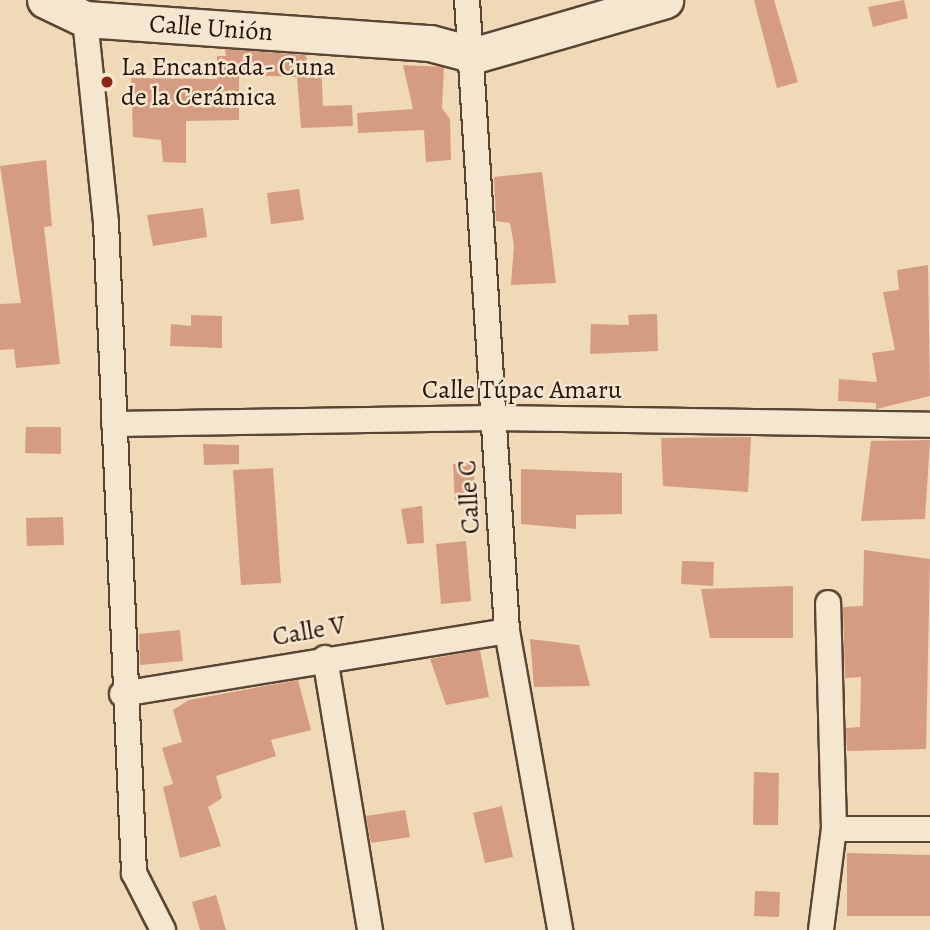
<!DOCTYPE html>
<meta charset="utf-8">
<style>
body{margin:0}
#map{position:relative;width:930px;height:930px;overflow:hidden;background:#efd9b7;font-family:Alegreya,serif}
div>[style]{position:absolute}
.building>*{inset:0;background:#d69c82}
.roads{filter:drop-shadow(2px 0 #5a4434) drop-shadow(-2px 0 #5a4434) drop-shadow(0 2px #5a4434) drop-shadow(0 -2px #5a4434)}
.street>*{height:24px;margin:-12px;padding:0 12px;transform-origin:12px;border-radius:12px;background:#f5e6d0}
.secondary>*{height:35px;margin:-17.5px;padding:0 17.5px;transform-origin:17.5px;border-radius:17.5px;background:#f5e6d0}
.dots>*{width:19px;height:19px;translate:-50% -50%;box-sizing:border-box;border:4px solid #f5e6d0;border-radius:50%}
span{translate:-50% -50%;white-space:nowrap;text-align:center;line-height:1.15;-webkit-text-stroke:5px #f5e6d0;paint-order:stroke}
.street-label{font-size:26px;color:#291308}
.poi-label{font-size:26px;color:#291308}
.left{translate:0 -50%;text-align:left}
</style>
<div id="map">
<div class="building">
<i style="clip-path:polygon(754px 0,774px 0,798px 82px,777px 88px)"></i>
<i style="clip-path:polygon(904px 0,908px 18px,873px 27px,868px 7px)"></i>
<i style="clip-path:polygon(225px 49px,305px 55px,310px 65px,321px 64px,323px 106px,352px 105px,353px 126px,301px 128px,297px 77px,239px 75px,239px 120px,186px 121px,186px 163px,163px 162px,161px 140px,133px 137px,131px 78px,217px 79px,217px 56px,226px 56px)"></i>
<i style="clip-path:polygon(403px 65px,444px 67px,442px 108px,450px 119px,451px 160px,426px 162px,424px 130px,358px 133px,357px 113px,413px 109px)"></i>
<i style="clip-path:polygon(46px 160px,52px 226px,44px 227px,60px 364px,16px 368px,14px 349px,0 350px,0 304px,21px 303px,0 166px)"></i>
<i style="clip-path:polygon(542px 172px,556px 283px,511px 285px,514px 245px,510px 223px,496px 221px,494px 177px)"></i>
<i style="clip-path:polygon(299px 189px,304px 220px,271px 224px,267px 193px)"></i>
<i style="clip-path:polygon(203px 208px,207px 237px,153px 246px,147px 215px)"></i>
<i style="clip-path:polygon(928px 265px,930px 396px,876px 409px,876px 403px,838px 401px,839px 379px,877px 382px,872px 353px,895px 350px,883px 292px,899px 290px,897px 270px)"></i>
<i style="clip-path:polygon(657px 314px,658px 351px,590px 354px,591px 324px,629px 325px,628px 315px)"></i>
<i style="clip-path:polygon(191px 315px,222px 316px,222px 348px,170px 346px,171px 324px,191px 326px)"></i>
<i style="clip-path:polygon(26px 427px,61px 427px,61px 454px,25px 453px)"></i>
<i style="clip-path:polygon(751px 437px,748px 492px,663px 486px,661px 438px)"></i>
<i style="clip-path:polygon(930px 440px,925px 519px,861px 521px,871px 441px)"></i>
<i style="clip-path:polygon(203px 444px,239px 445px,239px 464px,204px 465px)"></i>
<i style="clip-path:polygon(473px 462px,476px 501px,455px 502px,453px 464px)"></i>
<i style="clip-path:polygon(273px 468px,281px 583px,241px 585px,233px 470px)"></i>
<i style="clip-path:polygon(521px 469px,622px 473px,622px 514px,576px 515px,576px 529px,521px 524px)"></i>
<i style="clip-path:polygon(422px 506px,424px 543px,407px 544px,401px 509px)"></i>
<i style="clip-path:polygon(63px 517px,64px 545px,27px 546px,26px 518px)"></i>
<i style="clip-path:polygon(466px 541px,471px 601px,441px 604px,436px 544px)"></i>
<i style="clip-path:polygon(864px 550px,930px 559px,926px 749px,847px 751px,846px 728px,860px 727px,861px 677px,845px 678px,843px 607px,863px 606px)"></i>
<i style="clip-path:polygon(682px 561px,714px 562px,713px 586px,681px 584px)"></i>
<i style="clip-path:polygon(793px 586px,793px 638px,710px 638px,701px 589px)"></i>
<i style="clip-path:polygon(180px 630px,183px 661px,140px 665px,139px 634px)"></i>
<i style="clip-path:polygon(530px 639px,579px 645px,590px 686px,534px 687px)"></i>
<i style="clip-path:polygon(480px 650px,489px 697px,446px 705px,430px 659px)"></i>
<i style="clip-path:polygon(298px 680px,311px 730px,271px 740px,276px 756px,216px 776px,222px 798px,208px 807px,221px 846px,180px 858px,163px 787px,173px 784px,162px 748px,182px 742px,173px 710px,189px 700px)"></i>
<i style="clip-path:polygon(754px 772px,779px 773px,778px 825px,753px 825px)"></i>
<i style="clip-path:polygon(502px 806px,513px 857px,485px 863px,473px 813px)"></i>
<i style="clip-path:polygon(405px 810px,410px 837px,371px 843px,366px 816px)"></i>
<i style="clip-path:polygon(847px 853px,930px 855px,930px 916px,847px 916px)"></i>
<i style="clip-path:polygon(755px 891px,780px 892px,779px 917px,754px 916px)"></i>
<i style="clip-path:polygon(216px 895px,226px 930px,200px 930px,192px 902px)"></i>
</div>
<div class="roads">
<div class="street">
<i style="left:467px;top:0;width:632px;rotate:86.37deg"></i>
<i style="left:507px;top:631px;width:304px;rotate:79.9deg"></i>
<i style="left:85px;top:19px;width:205px;rotate:84.1deg"></i>
<i style="left:106px;top:223px;width:651px;rotate:87.53deg"></i>
<i style="left:134px;top:873px;width:64px;rotate:63deg"></i>
<i style="left:114px;top:424px;width:380px;rotate:-0.9deg"></i>
<i style="left:494px;top:418px;width:436px;rotate:0.9deg"></i>
<i style="left:325px;top:658px;width:276px;rotate:80.6deg"></i>
<i style="left:122px;top:694px;width:390px;rotate:-9.3deg"></i>
<i style="left:834px;top:829px;width:96px"></i>
<i style="left:821px;top:930px;width:102px;rotate:-82.7deg"></i>
<i style="left:834px;top:829px;width:226px;rotate:-91.5deg"></i>
</div>
<div class="secondary">
<i style="left:45px;top:0;width:44px;rotate:25.4deg"></i>
<i style="left:85px;top:19px;width:346px;rotate:4deg"></i>
<i style="left:430px;top:43px;width:47px;rotate:14.9deg"></i>
<i style="left:475px;top:55px;width:198px;rotate:-16.1deg"></i>
</div>
</div>
<div class="dots">
<i style="left:107px;top:82px;background:#8f2418"></i>
</div>
<div class="street-label">
<span style="left:211px;top:28px;rotate:4deg">Calle Unión</span>
<span style="left:522px;top:390px">Calle Túpac Amaru</span>
<span style="left:469px;top:497px;rotate:-93deg">Calle C</span>
<span style="left:309px;top:631px;rotate:-10deg">Calle V</span>
</div>
<div class="poi-label">
<span class="left" style="left:121px;top:82px">La Encantada- Cuna<br>de la Cerámica</span>
</div>
</div>
